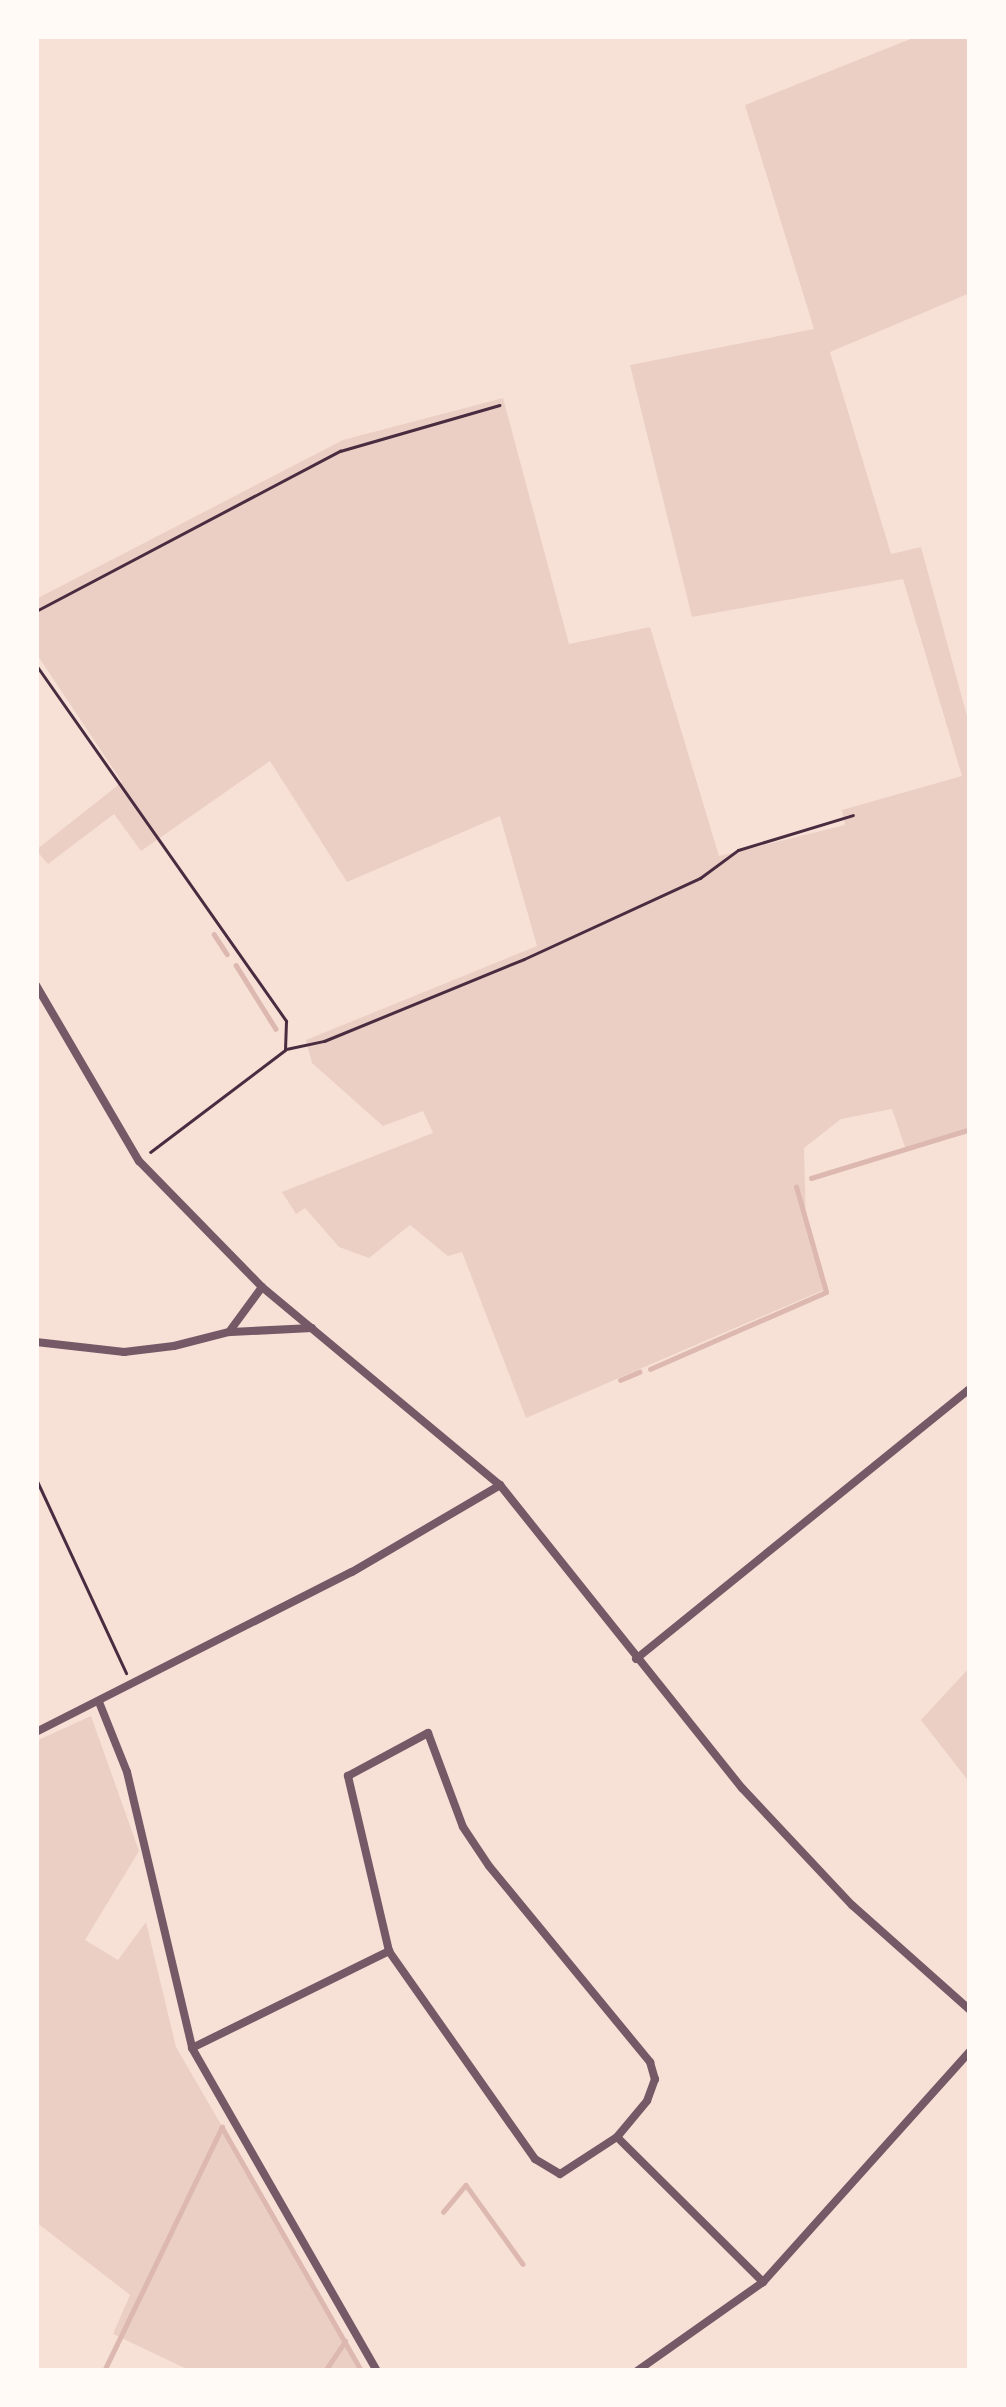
<!DOCTYPE html>
<style>
body{margin:0}
#map{position:relative;width:1006px;height:2407px;overflow:hidden;background:#f7e1d7;font-family:"Work Sans",sans-serif}
div>[style]{position:absolute}
.green>*{inset:0;background:#ebcfc5}
.stream>*{height:4.5px;margin:-2.25px;padding:0 2.25px;transform-origin:2.25px;border-radius:2.25px;background:#dcb8b0}
.path>*{height:3px;margin:-1.5px;padding:0 1.5px;transform-origin:1.5px;border-radius:1.5px;background:#4a2c40}
.minor>*{height:8px;margin:-4px;padding:0 4px;transform-origin:4px;border-radius:4px;background:#755966}
span{translate:-50% -50%;white-space:nowrap;text-align:center;line-height:1.15;-webkit-text-stroke:9px #fffaf5;paint-order:stroke}
.frame{position:absolute;inset:0;border:39px solid #fffaf5;pointer-events:none}
</style>
<div id="map">
<div class="green">
<i style="clip-path:polygon(918px 36px,964px 36px,970px 45px,970px 293px,830px 352px,891px 554px,921px 547px,970px 727px,970px 1133px,906px 1150px,892px 1109px,841px 1119px,804px 1148px,806px 1226px,828px 1288px,526px 1418px,462px 1252px,448px 1256px,410px 1225px,369px 1258px,339px 1247px,305px 1208px,296px 1214px,282px 1192px,433px 1133px,423px 1111px,383px 1126px,312px 1063px,306px 1040px,537px 946px,500px 816px,347px 882px,270px 761px,141px 851px,114px 814px,48px 864px,36px 850px,122px 782px,36px 653px,36px 599px,343px 440px,503px 398px,569px 644px,650px 627px,719px 856px,845px 825px,842px 810px,962px 776px,903px 579px,692px 617px,630px 365px,814px 329px,745px 105px)"></i>
<i style="clip-path:polygon(970px 1667px,970px 1783px,921px 1720px)"></i>
<i style="clip-path:polygon(91px 1716px,139px 1851px,85px 1940px,118px 1960px,146px 1922px,176px 2047px,364px 2371px,191px 2371px,113px 2334px,130px 2295px,36px 2222px,36px 1741px)"></i>
</div>
<div class="stream">
<i style="left:214px;top:934px;width:24px;rotate:57deg"></i>
<i style="left:236px;top:965px;width:75px;rotate:58deg"></i>
<i style="left:811px;top:1178px;width:166px;rotate:-17.1deg"></i>
<i style="left:650px;top:1369px;width:192px;rotate:-23.6deg"></i>
<i style="left:826px;top:1292px;width:109px;rotate:-105.9deg"></i>
<i style="left:620px;top:1380px;width:21px;rotate:-23deg"></i>
<i style="left:443px;top:2212px;width:35px;rotate:-50deg"></i>
<i style="left:466px;top:2185px;width:97px;rotate:54.2deg"></i>
<i style="left:104px;top:2371px;width:271px;rotate:-64.2deg"></i>
<i style="left:222px;top:2127px;width:281px;rotate:60.2deg"></i>
<i style="left:325px;top:2371px;width:36px;rotate:-56deg"></i>
</div>
<div class="path">
<i style="left:36px;top:611px;width:344px;rotate:-27.8deg"></i>
<i style="left:340px;top:451px;width:166px;rotate:-16.1deg"></i>
<i style="left:36px;top:665px;width:435px;rotate:54.9deg"></i>
<i style="left:286px;top:1021px;width:29px;rotate:92deg"></i>
<i style="left:285px;top:1050px;width:169px;rotate:142.9deg"></i>
<i style="left:286px;top:1049px;width:39px;rotate:-12deg"></i>
<i style="left:324px;top:1041px;width:216px;rotate:-22.3deg"></i>
<i style="left:524px;top:959px;width:194px;rotate:-24.7deg"></i>
<i style="left:700px;top:878px;width:47px;rotate:-36.4deg"></i>
<i style="left:738px;top:850px;width:120px;rotate:-16.9deg"></i>
<i style="left:36px;top:1479px;width:214px;rotate:65.1deg"></i>
</div>
<div class="minor">
<i style="left:36px;top:985px;width:204px;rotate:59.7deg"></i>
<i style="left:139px;top:1161px;width:176px;rotate:45.7deg"></i>
<i style="left:262px;top:1287px;width:310px;rotate:39.8deg"></i>
<i style="left:500px;top:1485px;width:388px;rotate:51.4deg"></i>
<i style="left:742px;top:1788px;width:161px;rotate:46.8deg"></i>
<i style="left:852px;top:1905px;width:158px;rotate:41.7deg"></i>
<i style="left:231px;top:1332px;width:81px;rotate:-2.8deg"></i>
<i style="left:36px;top:1342px;width:89px;rotate:6.5deg"></i>
<i style="left:124px;top:1352px;width:50px;rotate:-6.8deg"></i>
<i style="left:174px;top:1346px;width:57px;rotate:-14.3deg"></i>
<i style="left:229px;top:1332px;width:56px;rotate:-53.7deg"></i>
<i style="left:636px;top:1659px;width:429px;rotate:-39deg"></i>
<i style="left:99px;top:1702px;width:75px;rotate:68.2deg"></i>
<i style="left:127px;top:1772px;width:284px;rotate:76.7deg"></i>
<i style="left:192px;top:2048px;width:372px;rotate:60.2deg"></i>
<i style="left:36px;top:1732px;width:354px;rotate:-26.9deg"></i>
<i style="left:352px;top:1572px;width:172px;rotate:-30.4deg"></i>
<i style="left:428px;top:1733px;width:100px;rotate:69.6deg"></i>
<i style="left:463px;top:1827px;width:47px;rotate:56.3deg"></i>
<i style="left:489px;top:1866px;width:254px;rotate:50.6deg"></i>
<i style="left:650px;top:2062px;width:18px;rotate:74deg"></i>
<i style="left:655px;top:2079px;width:23px;rotate:110deg"></i>
<i style="left:647px;top:2101px;width:47px;rotate:129.8deg"></i>
<i style="left:617px;top:2137px;width:68px;rotate:147deg"></i>
<i style="left:560px;top:2174px;width:29px;rotate:-149deg"></i>
<i style="left:535px;top:2159px;width:254px;rotate:-125.1deg"></i>
<i style="left:389px;top:1951px;width:180px;rotate:-103.2deg"></i>
<i style="left:348px;top:1776px;width:91px;rotate:-28.3deg"></i>
<i style="left:192px;top:2048px;width:220px;rotate:-26.2deg"></i>
<i style="left:617px;top:2137px;width:206px;rotate:44.8deg"></i>
<i style="left:637px;top:2371px;width:154px;rotate:-35.2deg"></i>
<i style="left:763px;top:2282px;width:310px;rotate:-48.1deg"></i>
</div>
<div class="frame"></div>
</div>
